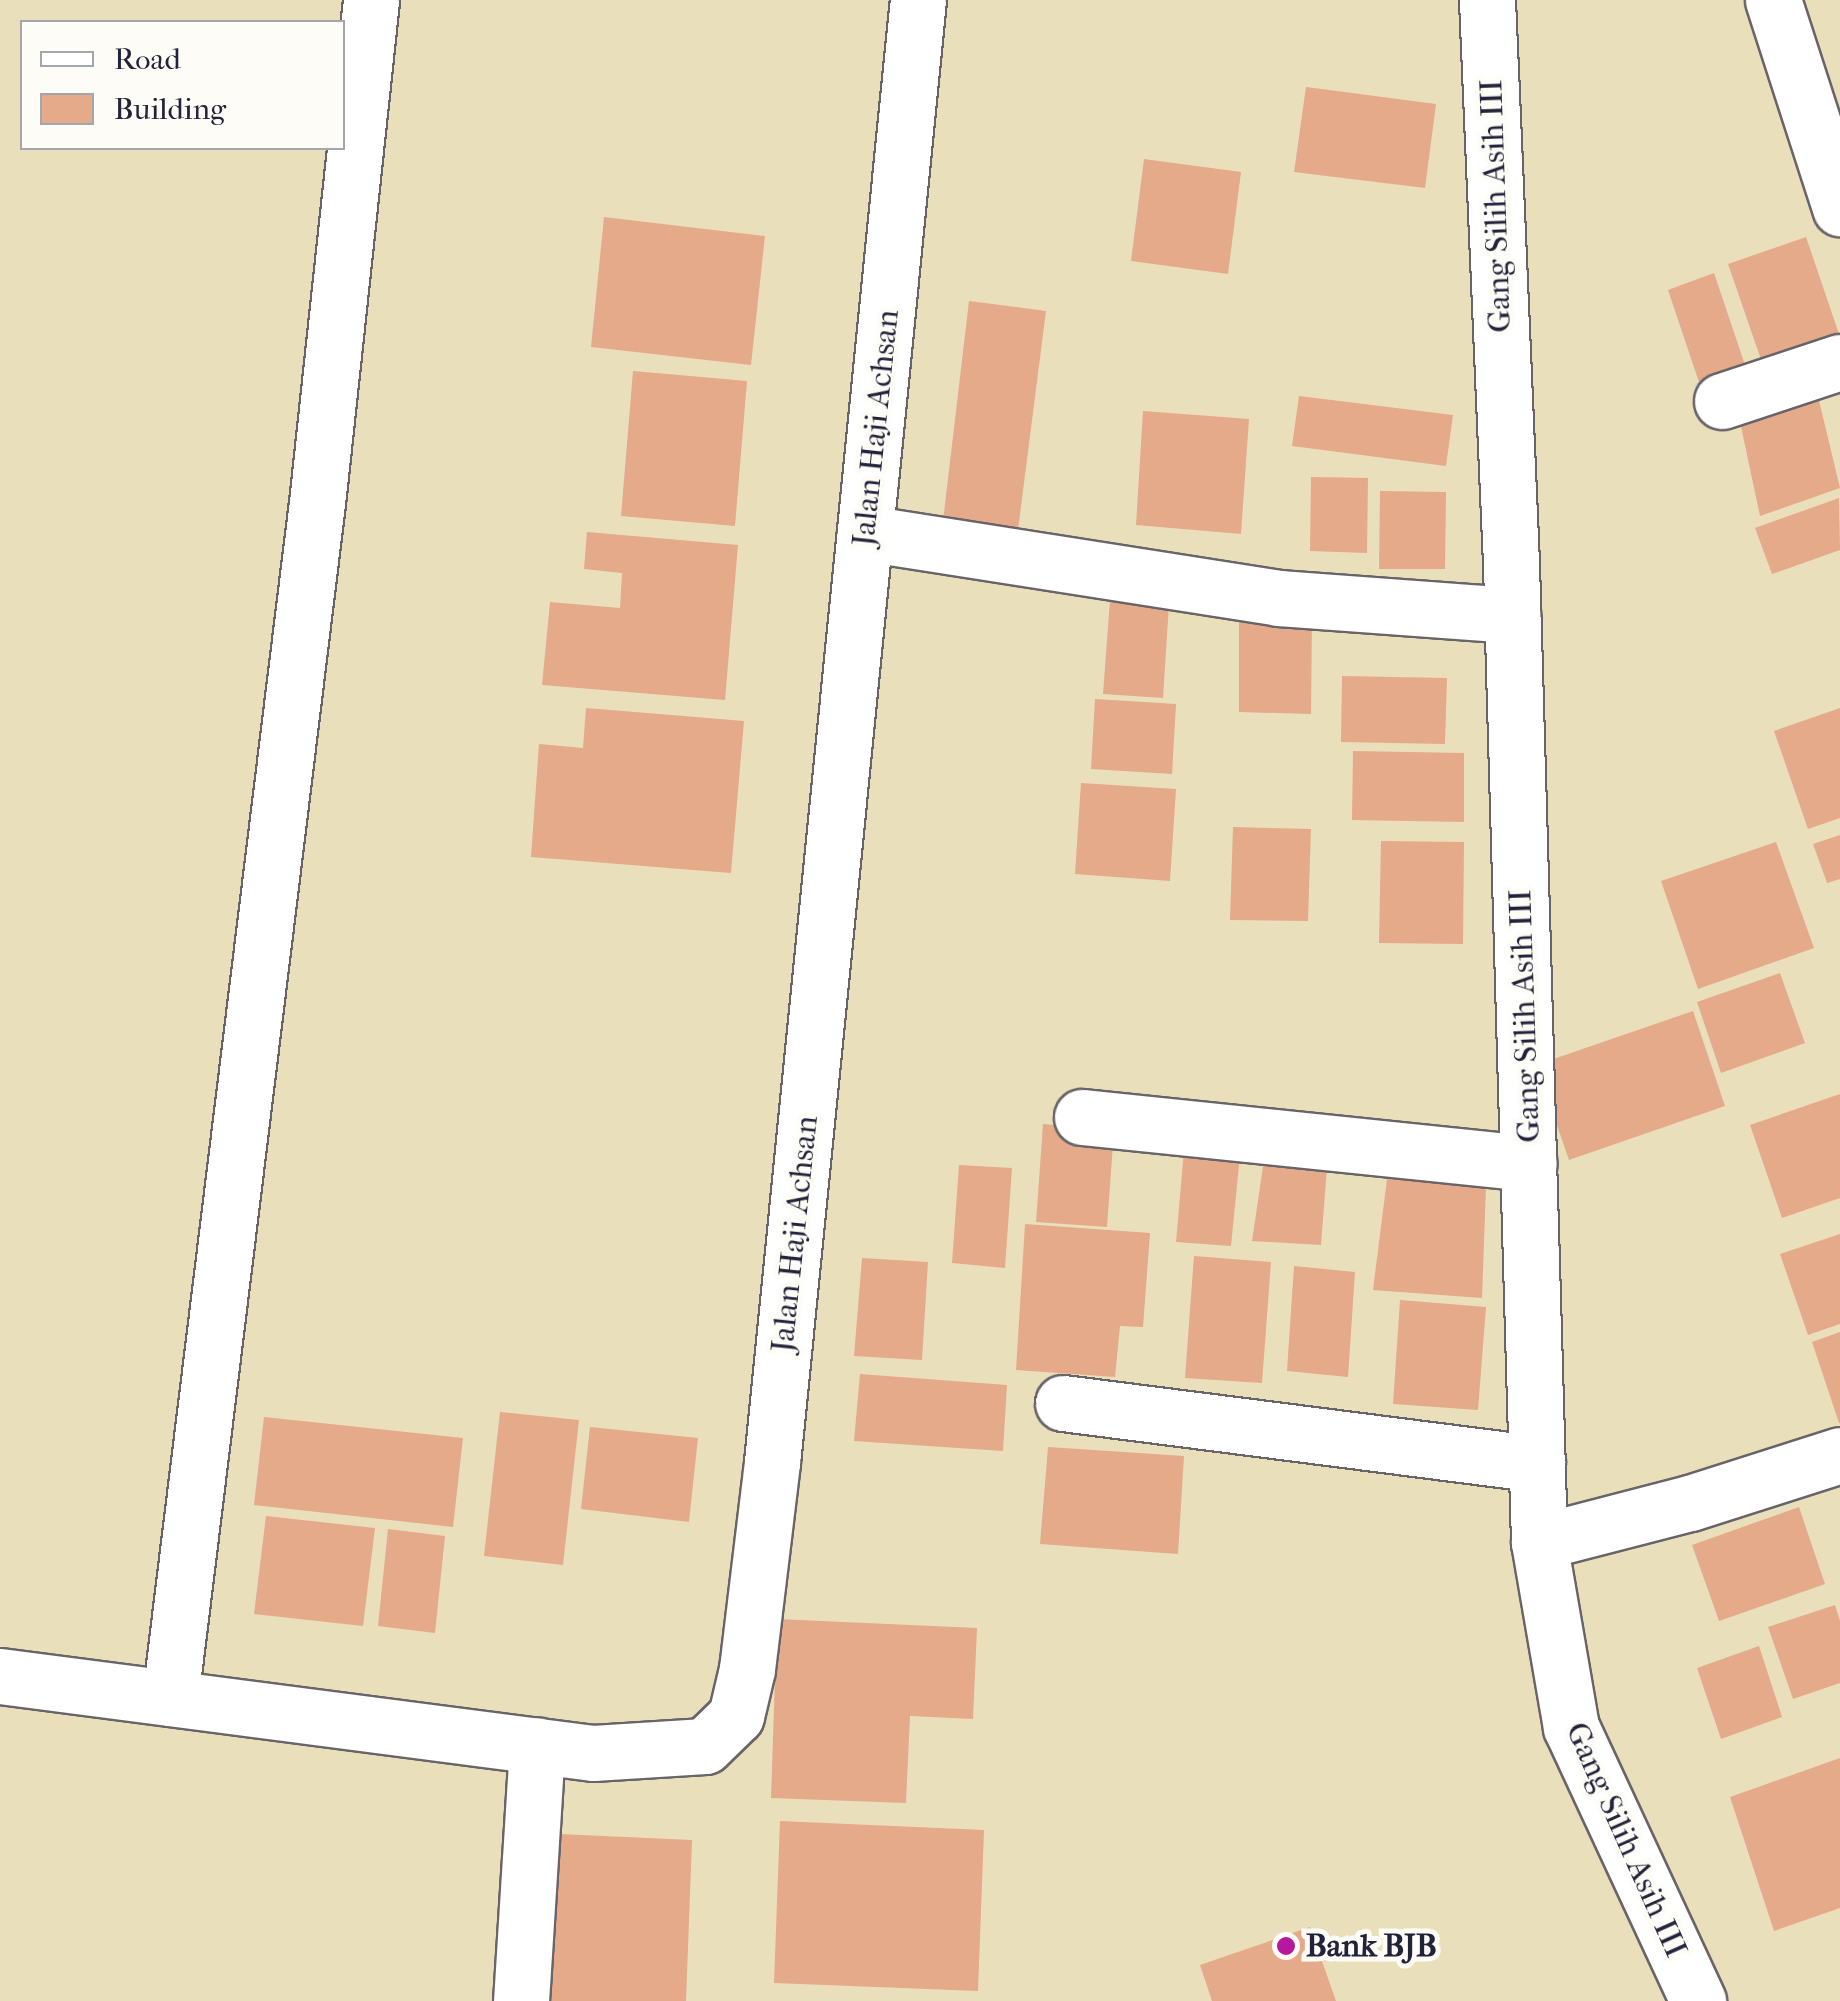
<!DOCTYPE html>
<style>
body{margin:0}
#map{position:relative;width:1840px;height:2001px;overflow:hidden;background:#eadfbb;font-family:"IM FELL French Canon",serif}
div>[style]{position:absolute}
.building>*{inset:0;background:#e5aa89}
.roads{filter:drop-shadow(2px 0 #686468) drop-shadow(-2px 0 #686468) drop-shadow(0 2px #686468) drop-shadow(0 -2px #686468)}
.minor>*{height:55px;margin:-27.5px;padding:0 27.5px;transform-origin:27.5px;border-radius:27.5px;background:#fff}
.dots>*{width:28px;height:28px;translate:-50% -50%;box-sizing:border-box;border:5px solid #fdfcf7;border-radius:50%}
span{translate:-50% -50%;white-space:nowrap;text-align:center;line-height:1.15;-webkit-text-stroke:10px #fdfcf7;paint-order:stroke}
.street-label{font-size:32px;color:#22223b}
.poi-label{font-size:32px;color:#22223b;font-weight:700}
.left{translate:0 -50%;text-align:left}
.legend{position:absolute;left:20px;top:20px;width:325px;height:130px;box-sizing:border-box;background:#fdfcf7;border:2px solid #a5a5ac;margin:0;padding:12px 18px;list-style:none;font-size:30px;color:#22223b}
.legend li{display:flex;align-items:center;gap:20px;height:50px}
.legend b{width:50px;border:2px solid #a5a5ac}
</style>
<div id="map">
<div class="building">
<i style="clip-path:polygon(1306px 87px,1436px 104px,1425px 188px,1294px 172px)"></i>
<i style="clip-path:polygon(1144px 159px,1241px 172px,1228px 274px,1131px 261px)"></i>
<i style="clip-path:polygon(604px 217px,765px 236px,751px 365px,591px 347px)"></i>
<i style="clip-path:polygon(1806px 237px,1840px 337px,1766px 374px,1728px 264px)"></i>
<i style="clip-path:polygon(1714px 273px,1748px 374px,1702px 391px,1668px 290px)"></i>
<i style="clip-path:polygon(969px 301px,1046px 311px,1018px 530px,943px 521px)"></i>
<i style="clip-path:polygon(633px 371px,747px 381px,735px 526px,621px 516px)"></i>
<i style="clip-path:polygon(1816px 388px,1840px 488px,1760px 516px,1739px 417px)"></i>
<i style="clip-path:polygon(1299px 396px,1453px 415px,1446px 466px,1292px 446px)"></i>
<i style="clip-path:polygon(1143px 411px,1249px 419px,1241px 534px,1136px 525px)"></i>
<i style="clip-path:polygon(1311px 477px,1368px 478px,1367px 553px,1310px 551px)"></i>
<i style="clip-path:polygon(1380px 491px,1446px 492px,1445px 569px,1379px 569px)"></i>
<i style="clip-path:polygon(1839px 498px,1840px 550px,1772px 574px,1755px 528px)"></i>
<i style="clip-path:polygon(587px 532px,738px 545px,725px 700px,542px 685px,550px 602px,620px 608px,622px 573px,584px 569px)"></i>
<i style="clip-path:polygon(1110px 600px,1169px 604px,1163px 698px,1103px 694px)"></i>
<i style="clip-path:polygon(1239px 615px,1312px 615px,1311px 714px,1239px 712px)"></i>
<i style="clip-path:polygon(1342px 676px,1447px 678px,1445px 744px,1341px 742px)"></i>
<i style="clip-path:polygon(1095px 699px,1176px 704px,1172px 774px,1091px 769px)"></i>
<i style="clip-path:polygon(586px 708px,744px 721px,731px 873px,531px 857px,539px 744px,583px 748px)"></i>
<i style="clip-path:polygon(1840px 708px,1840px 818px,1808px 829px,1774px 731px)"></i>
<i style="clip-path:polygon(1353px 751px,1464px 753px,1464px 822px,1352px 820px)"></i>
<i style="clip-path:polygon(1081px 783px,1176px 789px,1170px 881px,1075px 874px)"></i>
<i style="clip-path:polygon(1233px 827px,1311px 829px,1308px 921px,1230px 920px)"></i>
<i style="clip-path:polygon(1840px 835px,1840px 879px,1827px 883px,1813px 844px)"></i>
<i style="clip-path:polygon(1381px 841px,1464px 842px,1463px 944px,1379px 943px)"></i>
<i style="clip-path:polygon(1776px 842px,1814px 948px,1698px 989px,1661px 881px)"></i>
<i style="clip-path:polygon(1780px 973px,1805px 1043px,1721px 1073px,1697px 1002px)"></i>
<i style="clip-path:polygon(1693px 1011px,1725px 1106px,1569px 1160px,1536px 1065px)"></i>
<i style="clip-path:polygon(1840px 1094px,1840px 1198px,1782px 1218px,1750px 1125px)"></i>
<i style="clip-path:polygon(1043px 1124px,1114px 1130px,1107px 1227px,1036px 1222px)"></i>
<i style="clip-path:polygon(1185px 1139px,1241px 1145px,1231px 1246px,1176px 1242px)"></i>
<i style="clip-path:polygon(1265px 1153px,1328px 1155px,1321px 1245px,1252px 1241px)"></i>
<i style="clip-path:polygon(959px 1165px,1012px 1168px,1005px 1268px,952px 1263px)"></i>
<i style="clip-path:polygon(1387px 1179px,1486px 1186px,1482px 1298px,1373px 1290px)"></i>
<i style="clip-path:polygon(1025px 1224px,1150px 1233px,1143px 1327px,1120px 1326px,1115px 1377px,1016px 1370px)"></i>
<i style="clip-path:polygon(1840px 1234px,1840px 1324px,1808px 1335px,1780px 1254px)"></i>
<i style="clip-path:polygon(1194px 1256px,1271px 1262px,1262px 1383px,1185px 1378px)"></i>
<i style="clip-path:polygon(862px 1258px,928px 1262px,922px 1360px,854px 1356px)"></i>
<i style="clip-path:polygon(1294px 1266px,1355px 1272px,1348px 1377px,1287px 1371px)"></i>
<i style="clip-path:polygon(1400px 1300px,1486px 1307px,1478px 1410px,1393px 1404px)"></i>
<i style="clip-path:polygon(1840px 1332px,1840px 1423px,1839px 1423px,1812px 1342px)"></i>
<i style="clip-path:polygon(860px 1374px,1007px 1385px,1003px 1451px,854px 1441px)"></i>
<i style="clip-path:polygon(500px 1412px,579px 1420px,563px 1565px,484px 1556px)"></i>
<i style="clip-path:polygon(264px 1417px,463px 1438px,453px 1527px,254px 1505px)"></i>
<i style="clip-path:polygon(590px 1427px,698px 1438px,689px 1522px,581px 1509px)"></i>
<i style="clip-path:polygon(1048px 1447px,1184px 1456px,1178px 1554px,1040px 1544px)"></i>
<i style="clip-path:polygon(1799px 1507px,1825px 1584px,1719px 1621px,1692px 1545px)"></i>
<i style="clip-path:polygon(266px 1516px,375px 1528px,363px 1626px,254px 1614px)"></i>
<i style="clip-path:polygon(388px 1529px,445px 1536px,435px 1633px,378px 1626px)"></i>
<i style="clip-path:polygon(1835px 1605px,1840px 1621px,1840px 1683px,1793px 1699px,1768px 1627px)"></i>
<i style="clip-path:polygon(777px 1619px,977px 1628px,973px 1719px,910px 1716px,906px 1803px,771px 1798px)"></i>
<i style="clip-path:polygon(1759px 1646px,1782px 1717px,1721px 1739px,1697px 1668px)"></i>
<i style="clip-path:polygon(1840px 1758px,1840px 1908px,1774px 1931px,1730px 1797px)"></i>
<i style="clip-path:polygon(780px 1821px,984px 1830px,978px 1991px,774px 1983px)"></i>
<i style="clip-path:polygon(537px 1833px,692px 1840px,686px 2001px,531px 2001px)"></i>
<i style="clip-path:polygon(1310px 1927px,1336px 2001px,1212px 2001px,1200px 1965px)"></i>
</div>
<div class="roads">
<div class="minor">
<i style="left:1487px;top:0;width:565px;rotate:87.56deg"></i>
<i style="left:1511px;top:564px;width:978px;rotate:88.36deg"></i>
<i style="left:1539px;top:1542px;width:188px;rotate:80.2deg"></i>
<i style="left:1571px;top:1727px;width:302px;rotate:65.1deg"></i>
<i style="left:1773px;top:0;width:219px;rotate:72.1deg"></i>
<i style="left:1722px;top:401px;width:124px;rotate:-18.3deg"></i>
<i style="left:865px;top:533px;width:419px;rotate:8.9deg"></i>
<i style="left:1279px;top:598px;width:234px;rotate:4.2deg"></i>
<i style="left:1082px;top:1117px;width:449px;rotate:5.9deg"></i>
<i style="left:1063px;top:1403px;width:478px;rotate:7.3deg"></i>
<i style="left:1539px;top:1542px;width:156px;rotate:-14.5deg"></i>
<i style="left:1690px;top:1503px;width:157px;rotate:-17.7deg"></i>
<i style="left:0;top:1676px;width:598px;rotate:7.4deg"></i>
<i style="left:593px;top:1753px;width:112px;rotate:-3.6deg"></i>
<i style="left:705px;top:1746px;width:43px;rotate:-44.1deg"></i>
<i style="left:736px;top:1716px;width:48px;rotate:-76.8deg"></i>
<i style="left:747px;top:1669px;width:209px;rotate:-83.1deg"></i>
<i style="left:772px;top:1462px;width:1469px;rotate:-84.3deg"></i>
<i style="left:170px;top:1698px;width:1204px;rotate:-82.99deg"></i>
<i style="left:317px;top:503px;width:506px;rotate:-83.87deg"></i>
<i style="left:521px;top:2001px;width:256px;rotate:-86.4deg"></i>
</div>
</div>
<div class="dots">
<i style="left:1286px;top:1946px;background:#b5179e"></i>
</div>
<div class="street-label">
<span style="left:1496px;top:206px;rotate:-92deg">Gang Silih Asih III</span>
<span style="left:876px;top:428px;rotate:-84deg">Jalan Haji Achsan</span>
<span style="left:1525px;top:1016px;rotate:-92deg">Gang Silih Asih III</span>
<span style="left:795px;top:1234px;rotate:-84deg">Jalan Haji Achsan</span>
<span style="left:1626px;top:1840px;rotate:66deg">Gang Silih Asih III</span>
</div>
<div class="poi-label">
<span class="left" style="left:1306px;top:1946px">Bank BJB</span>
</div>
<ul class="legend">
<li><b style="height:12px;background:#fff"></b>Road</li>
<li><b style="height:28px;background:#e5aa89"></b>Building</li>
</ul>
</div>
